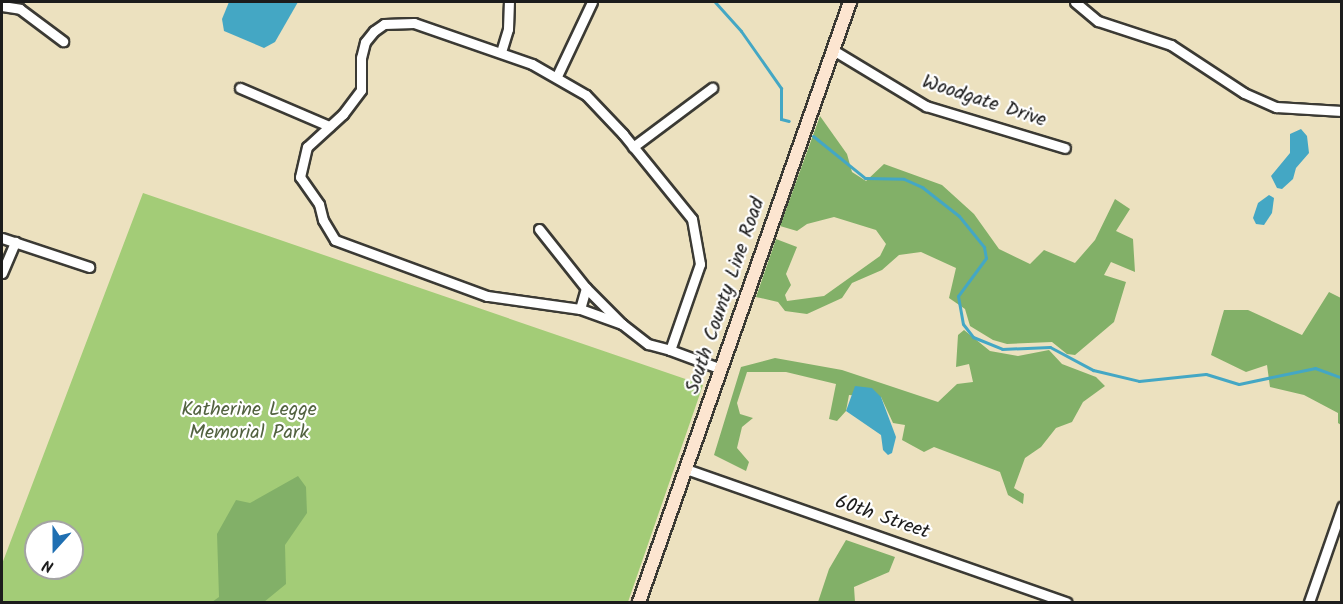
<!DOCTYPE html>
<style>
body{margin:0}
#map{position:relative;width:1343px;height:604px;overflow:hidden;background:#ece1bf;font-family:Kalam,sans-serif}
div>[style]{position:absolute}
.green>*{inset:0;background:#a3cc77}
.forest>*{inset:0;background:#82b068}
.water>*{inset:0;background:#44a7c4}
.stream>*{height:3px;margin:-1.5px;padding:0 1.5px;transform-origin:1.5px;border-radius:1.5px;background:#44a7c4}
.roads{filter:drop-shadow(2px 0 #3b3a34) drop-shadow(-2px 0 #3b3a34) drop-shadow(0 2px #3b3a34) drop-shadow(0 -2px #3b3a34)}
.street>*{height:9px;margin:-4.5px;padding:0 4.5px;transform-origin:4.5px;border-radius:4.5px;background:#fff}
.secondary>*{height:12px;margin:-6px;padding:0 6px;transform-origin:6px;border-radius:6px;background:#fce5d0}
span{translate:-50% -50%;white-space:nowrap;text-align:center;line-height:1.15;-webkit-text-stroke:4.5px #fff;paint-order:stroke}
.street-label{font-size:20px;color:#1c1c1c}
.park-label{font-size:20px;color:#526240}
.frame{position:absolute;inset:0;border:3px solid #1c1c1c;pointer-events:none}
.north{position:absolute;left:24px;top:520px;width:60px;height:60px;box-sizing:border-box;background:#fff;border:2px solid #a4a4a4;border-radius:50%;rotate:201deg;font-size:16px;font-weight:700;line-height:24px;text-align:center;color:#1c1c1c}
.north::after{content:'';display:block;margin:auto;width:21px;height:27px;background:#1f6fb2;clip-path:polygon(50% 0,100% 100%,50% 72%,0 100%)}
</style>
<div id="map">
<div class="green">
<i style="clip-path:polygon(evenodd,143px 193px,703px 385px,628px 602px,2px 602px,2px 564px,143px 193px,36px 532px,72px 532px,72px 568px,36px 568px,36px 532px)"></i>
</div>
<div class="forest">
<i style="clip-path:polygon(820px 116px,847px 154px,852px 172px,866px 181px,884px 164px,942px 185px,974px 214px,999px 249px,1030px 264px,1044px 250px,1075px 263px,1095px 240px,1115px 199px,1130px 209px,1116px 231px,1133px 239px,1135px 272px,1111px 262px,1104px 275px,1126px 282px,1114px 322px,1075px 355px,1067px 354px,1052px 342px,1007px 344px,993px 340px,970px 326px,965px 309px,949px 298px,956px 268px,921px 252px,899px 255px,882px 270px,852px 283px,842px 298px,807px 314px,785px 311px,778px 302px,756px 297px,776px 239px,797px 247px,786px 274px,791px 285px,785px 295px,787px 301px,824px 296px,880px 256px,886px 244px,876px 230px,834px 217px,807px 224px,797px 231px,780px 226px)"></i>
<i style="clip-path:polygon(1329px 292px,1341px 298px,1341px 425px,1338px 423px,1338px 413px,1304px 395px,1270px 387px,1267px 365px,1246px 372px,1211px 355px,1224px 310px,1248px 310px,1302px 335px)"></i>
<i style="clip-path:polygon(964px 330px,990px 351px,1018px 356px,1049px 350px,1062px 364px,1096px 377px,1105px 386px,1083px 402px,1072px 422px,1056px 428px,1041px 447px,1025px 458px,1014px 488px,1024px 494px,1023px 504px,1008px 495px,1000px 472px,934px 447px,924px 452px,902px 440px,905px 425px,893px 423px,881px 397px,849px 395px,846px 411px,837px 421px,829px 419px,836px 384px,786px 372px,747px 372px,737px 403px,740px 414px,753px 418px,742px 427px,737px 448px,749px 462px,746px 471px,714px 455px,741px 367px,775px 358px,842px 370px,938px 402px,957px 384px,973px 382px,969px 364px,956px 367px,958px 335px)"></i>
<i style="clip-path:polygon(298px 476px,306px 487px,307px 513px,285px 545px,286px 584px,264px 602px,212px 602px,219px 597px,217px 534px,236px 500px,250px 503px)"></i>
<i style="clip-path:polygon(846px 540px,895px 557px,889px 572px,854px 587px,855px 602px,818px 602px,829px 569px)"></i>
</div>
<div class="water">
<i style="clip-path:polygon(229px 2px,298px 2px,275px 42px,264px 48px,224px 31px,222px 19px)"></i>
<i style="clip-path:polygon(1301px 129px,1307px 136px,1309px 153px,1296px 168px,1293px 179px,1282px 189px,1277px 188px,1271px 176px,1290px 153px,1290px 134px)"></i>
<i style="clip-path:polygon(1269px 195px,1274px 198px,1272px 213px,1264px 225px,1256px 224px,1253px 218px,1258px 203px)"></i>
<i style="clip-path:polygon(855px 386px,872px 388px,881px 397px,896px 437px,892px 453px,888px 455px,883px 450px,881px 435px,846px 411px)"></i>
</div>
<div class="stream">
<i style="left:715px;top:2px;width:39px;rotate:48deg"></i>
<i style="left:741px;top:31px;width:70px;rotate:54.9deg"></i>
<i style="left:781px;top:88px;width:31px;rotate:90deg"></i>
<i style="left:781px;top:119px;width:8px;rotate:14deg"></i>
<i style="left:813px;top:136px;width:67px;rotate:38.9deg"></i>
<i style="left:865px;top:178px;width:39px;rotate:1deg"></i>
<i style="left:904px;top:179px;width:20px;rotate:24deg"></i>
<i style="left:922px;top:187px;width:47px;rotate:38.1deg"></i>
<i style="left:959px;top:216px;width:40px;rotate:51deg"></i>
<i style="left:984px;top:247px;width:11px;rotate:80deg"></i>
<i style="left:986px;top:258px;width:47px;rotate:126.4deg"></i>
<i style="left:958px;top:296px;width:28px;rotate:80deg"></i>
<i style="left:963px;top:324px;width:16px;rotate:52deg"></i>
<i style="left:973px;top:337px;width:31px;rotate:22deg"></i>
<i style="left:1002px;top:349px;width:48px;rotate:-2.4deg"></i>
<i style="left:1050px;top:347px;width:49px;rotate:28.1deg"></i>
<i style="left:1093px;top:370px;width:47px;rotate:13.4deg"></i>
<i style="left:1139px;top:381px;width:67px;rotate:-6deg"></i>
<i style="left:1206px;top:374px;width:34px;rotate:17deg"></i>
<i style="left:1239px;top:384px;width:78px;rotate:-11.9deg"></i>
<i style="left:1315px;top:368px;width:29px;rotate:20deg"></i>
</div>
<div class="roads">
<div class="street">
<i style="left:1075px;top:2px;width:30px;rotate:40deg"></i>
<i style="left:1098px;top:21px;width:77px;rotate:18.2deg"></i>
<i style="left:1171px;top:45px;width:87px;rotate:33.3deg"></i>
<i style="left:1244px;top:93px;width:35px;rotate:24deg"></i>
<i style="left:1276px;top:107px;width:66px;rotate:3.5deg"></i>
<i style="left:2px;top:6px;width:18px;rotate:9deg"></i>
<i style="left:20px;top:9px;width:54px;rotate:36.7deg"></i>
<i style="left:833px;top:50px;width:109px;rotate:31.1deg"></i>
<i style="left:926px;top:106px;width:145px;rotate:16.8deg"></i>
<i style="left:501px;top:52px;width:24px;rotate:-73deg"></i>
<i style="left:508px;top:29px;width:27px;rotate:-88deg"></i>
<i style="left:557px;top:76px;width:82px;rotate:-64.7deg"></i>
<i style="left:240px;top:88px;width:97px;rotate:23.1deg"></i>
<i style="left:633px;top:147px;width:99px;rotate:-36.8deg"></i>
<i style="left:539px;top:229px;width:75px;rotate:51.5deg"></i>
<i style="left:586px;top:288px;width:51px;rotate:45deg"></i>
<i style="left:622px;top:324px;width:33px;rotate:38deg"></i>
<i style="left:648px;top:344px;width:23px;rotate:15deg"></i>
<i style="left:2px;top:238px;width:92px;rotate:18.4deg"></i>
<i style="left:2px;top:273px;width:34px;rotate:-67deg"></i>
<i style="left:580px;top:309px;width:22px;rotate:-74deg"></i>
<i style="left:622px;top:324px;width:45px;rotate:-160.3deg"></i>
<i style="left:580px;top:309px;width:94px;rotate:-172deg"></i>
<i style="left:487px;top:296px;width:162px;rotate:-159.8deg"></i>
<i style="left:335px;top:240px;width:23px;rotate:-121deg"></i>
<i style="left:323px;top:220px;width:16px;rotate:-104deg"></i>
<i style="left:319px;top:204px;width:33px;rotate:-125deg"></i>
<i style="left:300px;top:177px;width:31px;rotate:-77deg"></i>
<i style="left:307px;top:147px;width:49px;rotate:-42.5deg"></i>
<i style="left:343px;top:114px;width:30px;rotate:-53deg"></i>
<i style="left:361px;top:90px;width:32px;rotate:-90deg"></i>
<i style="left:361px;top:58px;width:16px;rotate:-76deg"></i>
<i style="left:365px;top:42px;width:14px;rotate:-51deg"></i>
<i style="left:374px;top:31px;width:12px;rotate:-35deg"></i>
<i style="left:384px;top:24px;width:30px;rotate:-2deg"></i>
<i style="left:414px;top:23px;width:125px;rotate:19.2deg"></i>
<i style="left:532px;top:64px;width:62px;rotate:29.9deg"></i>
<i style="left:586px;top:95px;width:54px;rotate:46.5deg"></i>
<i style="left:623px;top:134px;width:109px;rotate:50.9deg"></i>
<i style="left:692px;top:219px;width:46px;rotate:79.9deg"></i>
<i style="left:700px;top:264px;width:91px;rotate:109.2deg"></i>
<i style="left:670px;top:350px;width:54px;rotate:20.4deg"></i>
<i style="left:686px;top:469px;width:403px;rotate:19.3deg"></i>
<i style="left:1309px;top:602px;width:101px;rotate:-70.8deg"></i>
</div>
<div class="secondary">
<i style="left:639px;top:602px;width:636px;rotate:-70.62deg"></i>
</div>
</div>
<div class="street-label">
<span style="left:984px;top:102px;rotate:18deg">Woodgate Drive</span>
<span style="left:726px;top:296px;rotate:-71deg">South County Line Road</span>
<span style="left:882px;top:518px;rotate:19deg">60th Street</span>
</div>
<div class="park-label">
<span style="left:249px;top:422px">Katherine Legge<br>Memorial Park</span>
</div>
<div class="frame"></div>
<div class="north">N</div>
</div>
